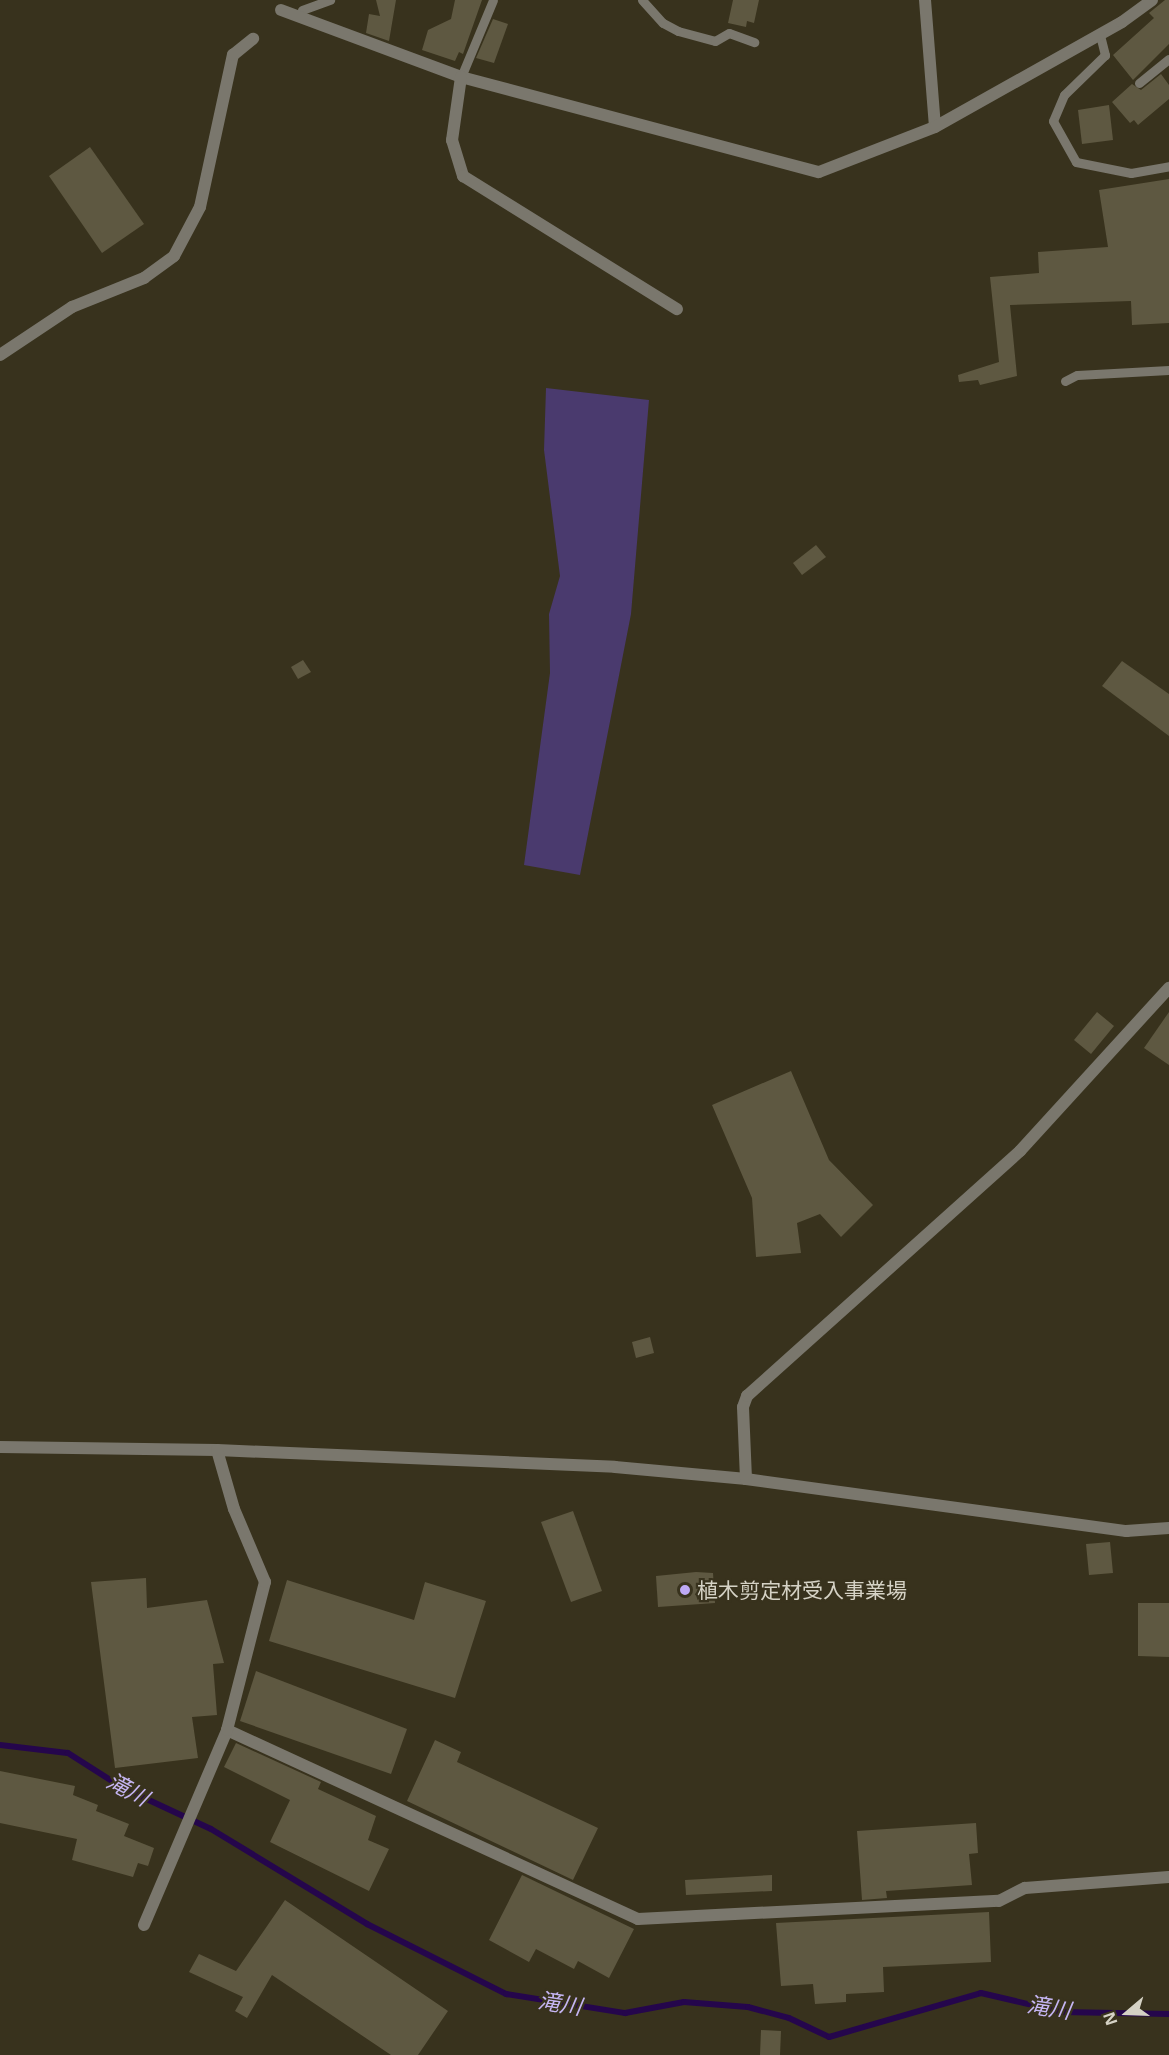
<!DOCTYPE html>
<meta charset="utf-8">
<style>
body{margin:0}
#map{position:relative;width:1169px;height:2055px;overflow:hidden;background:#38321d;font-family:"Noto Sans","Noto Sans JP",sans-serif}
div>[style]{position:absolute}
.green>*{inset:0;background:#4a3a6e}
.stream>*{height:6px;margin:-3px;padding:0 3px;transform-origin:3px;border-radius:3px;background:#25064c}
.building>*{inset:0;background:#5e5841}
.service>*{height:9px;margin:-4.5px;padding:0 4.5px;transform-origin:4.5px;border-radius:4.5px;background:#7a776d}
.minor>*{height:12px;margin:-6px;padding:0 6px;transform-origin:6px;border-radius:6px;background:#7a776d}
.dots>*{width:16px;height:16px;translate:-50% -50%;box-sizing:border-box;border:3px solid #38321d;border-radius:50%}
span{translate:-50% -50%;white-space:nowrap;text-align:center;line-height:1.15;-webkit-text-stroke:4.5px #38321d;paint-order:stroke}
.poi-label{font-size:21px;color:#d5d2c5}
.left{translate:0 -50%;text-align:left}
.water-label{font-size:22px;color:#c5b5f2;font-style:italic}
.north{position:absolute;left:1097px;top:1983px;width:60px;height:60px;-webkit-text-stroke:4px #38321d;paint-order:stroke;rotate:251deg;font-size:16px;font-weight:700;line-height:24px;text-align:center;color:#d5d2c5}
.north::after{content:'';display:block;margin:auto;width:21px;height:27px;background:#d5d2c5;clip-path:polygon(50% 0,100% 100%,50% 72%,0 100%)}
</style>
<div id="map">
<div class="green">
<i style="clip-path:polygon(546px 388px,649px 400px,631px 614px,580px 875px,524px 865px,550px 673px,549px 614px,560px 576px,544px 450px)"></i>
</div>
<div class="stream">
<i style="left:0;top:1745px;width:68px;rotate:6.7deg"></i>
<i style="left:68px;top:1753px;width:65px;rotate:32.5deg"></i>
<i style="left:123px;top:1788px;width:97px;rotate:25deg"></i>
<i style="left:211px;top:1829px;width:183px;rotate:31.3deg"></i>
<i style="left:367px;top:1924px;width:156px;rotate:26.7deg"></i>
<i style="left:506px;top:1994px;width:121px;rotate:9.1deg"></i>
<i style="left:625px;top:2013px;width:60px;rotate:-10.6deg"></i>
<i style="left:684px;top:2002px;width:64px;rotate:4.5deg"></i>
<i style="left:748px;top:2007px;width:42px;rotate:15deg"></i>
<i style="left:789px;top:2018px;width:44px;rotate:25.4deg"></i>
<i style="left:829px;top:2037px;width:158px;rotate:-16.1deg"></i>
<i style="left:981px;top:1993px;width:83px;rotate:13.2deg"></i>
<i style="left:1062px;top:2012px;width:107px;rotate:1.1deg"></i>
</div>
<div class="building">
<i style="clip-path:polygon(376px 0,396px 0,389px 41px,366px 33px,369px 14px,380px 16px)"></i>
<i style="clip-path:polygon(455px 0,482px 0,463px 54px,459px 52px,455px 61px,422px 50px,428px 30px,451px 19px)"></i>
<i style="clip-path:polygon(733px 0,759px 0,754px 23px,747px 21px,746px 27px,728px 23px)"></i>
<i style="clip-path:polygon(1165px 0,1169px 0,1169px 44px,1133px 80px,1113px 55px,1154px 18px,1149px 13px)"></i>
<i style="clip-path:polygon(493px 19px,508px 24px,494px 63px,476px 58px)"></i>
<i style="clip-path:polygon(1161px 74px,1169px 85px,1169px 99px,1138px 125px,1134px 120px,1130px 123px,1112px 102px,1132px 84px,1141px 90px)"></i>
<i style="clip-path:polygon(1109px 105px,1113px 140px,1082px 144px,1078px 110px)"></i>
<i style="clip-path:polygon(90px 147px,144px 224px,102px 253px,49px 176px)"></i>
<i style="clip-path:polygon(1169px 179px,1169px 323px,1132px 325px,1131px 301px,1010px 305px,1017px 376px,980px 385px,978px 380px,959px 382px,958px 375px,999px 362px,990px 277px,1039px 273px,1038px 252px,1108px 247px,1099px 190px)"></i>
<i style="clip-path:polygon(816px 545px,826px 557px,802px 575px,793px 563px)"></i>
<i style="clip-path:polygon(303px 660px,311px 672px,298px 679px,291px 667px)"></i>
<i style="clip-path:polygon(1122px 661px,1169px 694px,1169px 736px,1102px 686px)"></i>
<i style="clip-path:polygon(1097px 1012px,1114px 1026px,1091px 1054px,1074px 1040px)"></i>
<i style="clip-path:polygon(1169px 1012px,1169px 1065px,1144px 1048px)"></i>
<i style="clip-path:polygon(791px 1071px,829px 1160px,873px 1205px,841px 1237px,820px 1214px,797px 1223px,801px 1253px,756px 1257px,752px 1198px,712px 1105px)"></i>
<i style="clip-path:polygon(650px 1337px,654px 1353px,636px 1358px,632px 1342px)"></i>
<i style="clip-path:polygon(573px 1511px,602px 1591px,571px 1602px,541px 1522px)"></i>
<i style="clip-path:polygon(1110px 1542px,1113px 1573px,1089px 1575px,1086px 1544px)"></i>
<i style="clip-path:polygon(696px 1572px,713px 1573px,715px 1603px,658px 1607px,656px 1576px)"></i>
<i style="clip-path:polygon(146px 1578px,147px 1608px,207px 1600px,224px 1663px,213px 1664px,217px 1715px,192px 1717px,198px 1758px,115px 1768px,91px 1582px)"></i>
<i style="clip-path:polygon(287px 1580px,414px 1620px,425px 1582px,486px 1601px,455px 1698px,269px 1641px)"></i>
<i style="clip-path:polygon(1138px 1603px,1169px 1603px,1169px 1657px,1138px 1656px)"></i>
<i style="clip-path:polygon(256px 1671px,407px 1729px,391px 1774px,240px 1721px)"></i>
<i style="clip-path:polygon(435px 1740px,461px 1752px,457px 1762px,598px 1828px,573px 1880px,407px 1801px)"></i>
<i style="clip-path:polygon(236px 1743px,321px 1782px,318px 1789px,376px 1816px,368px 1840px,389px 1849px,369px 1891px,270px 1842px,290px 1800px,224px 1767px)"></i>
<i style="clip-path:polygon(0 1771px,75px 1786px,73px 1795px,98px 1805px,96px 1811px,129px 1824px,124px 1836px,154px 1848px,148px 1866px,138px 1863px,133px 1877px,72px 1860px,77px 1839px,0 1823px)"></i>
<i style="clip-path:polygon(976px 1823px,978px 1853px,969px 1854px,972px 1885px,886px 1891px,887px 1898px,862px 1900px,857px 1831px)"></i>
<i style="clip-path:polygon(522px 1875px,634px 1929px,609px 1978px,578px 1961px,574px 1969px,536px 1949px,529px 1962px,489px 1940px)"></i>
<i style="clip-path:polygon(772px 1875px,772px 1891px,686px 1895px,685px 1880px)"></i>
<i style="clip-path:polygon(285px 1900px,448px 2011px,418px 2055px,391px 2055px,272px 1975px,247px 2018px,235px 2011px,243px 1997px,189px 1972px,199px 1954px,236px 1971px)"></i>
<i style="clip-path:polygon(989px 1912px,991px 1962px,883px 1967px,884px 1992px,846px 1994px,846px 2002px,815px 2004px,813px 1984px,781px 1986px,776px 1923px)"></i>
<i style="clip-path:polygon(761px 2030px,781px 2031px,780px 2055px,760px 2055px)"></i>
</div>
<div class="service">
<i style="left:642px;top:0;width:31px;rotate:48deg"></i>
<i style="left:663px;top:23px;width:17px;rotate:28deg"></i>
<i style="left:678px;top:31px;width:38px;rotate:15deg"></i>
<i style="left:715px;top:41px;width:16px;rotate:-30deg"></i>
<i style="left:729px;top:33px;width:27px;rotate:20deg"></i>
<i style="left:302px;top:10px;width:30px;rotate:-20deg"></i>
<i style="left:1100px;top:35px;width:21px;rotate:76deg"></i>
<i style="left:1105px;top:55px;width:57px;rotate:135.7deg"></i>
<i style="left:1064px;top:95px;width:28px;rotate:113deg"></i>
<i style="left:1053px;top:121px;width:47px;rotate:60.7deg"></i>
<i style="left:1076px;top:162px;width:56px;rotate:11.3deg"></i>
<i style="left:1131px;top:173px;width:39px;rotate:-10deg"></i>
<i style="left:461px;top:77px;width:83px;rotate:-67.4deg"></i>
<i style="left:1139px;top:83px;width:38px;rotate:-39deg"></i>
<i style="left:1065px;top:381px;width:13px;rotate:-27deg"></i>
<i style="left:1077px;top:375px;width:92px;rotate:-3.1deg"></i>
</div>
<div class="minor">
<i style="left:925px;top:0;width:127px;rotate:85.5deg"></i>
<i style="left:281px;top:10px;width:192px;rotate:20.4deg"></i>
<i style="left:461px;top:77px;width:370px;rotate:14.9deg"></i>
<i style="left:819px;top:172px;width:124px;rotate:-21.2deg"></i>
<i style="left:935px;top:127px;width:214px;rotate:-29.3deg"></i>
<i style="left:1122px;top:22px;width:37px;rotate:-36deg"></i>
<i style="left:461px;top:77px;width:64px;rotate:98.1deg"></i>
<i style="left:452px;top:140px;width:38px;rotate:73deg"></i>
<i style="left:463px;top:176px;width:252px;rotate:31.9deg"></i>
<i style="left:0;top:355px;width:87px;rotate:-33.7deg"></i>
<i style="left:72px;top:307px;width:78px;rotate:-21.9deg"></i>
<i style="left:144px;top:278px;width:37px;rotate:-36deg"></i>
<i style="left:174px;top:256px;width:55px;rotate:-62deg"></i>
<i style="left:200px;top:207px;width:156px;rotate:-77.8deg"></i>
<i style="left:233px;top:55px;width:26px;rotate:-39deg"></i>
<i style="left:0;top:1447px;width:217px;rotate:0.8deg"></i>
<i style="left:217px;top:1450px;width:398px;rotate:2.4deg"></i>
<i style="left:615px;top:1467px;width:132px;rotate:5.2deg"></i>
<i style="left:746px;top:1479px;width:384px;rotate:7.8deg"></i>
<i style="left:1126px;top:1531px;width:43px;rotate:-4deg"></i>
<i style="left:746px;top:1479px;width:72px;rotate:-92.4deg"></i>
<i style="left:743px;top:1407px;width:12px;rotate:-70deg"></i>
<i style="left:747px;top:1396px;width:367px;rotate:-41.9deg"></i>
<i style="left:1020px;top:1151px;width:221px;rotate:-47.6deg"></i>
<i style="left:227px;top:1730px;width:452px;rotate:24.7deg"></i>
<i style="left:638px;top:1919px;width:361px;rotate:-2.9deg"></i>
<i style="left:999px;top:1901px;width:29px;rotate:-27deg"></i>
<i style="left:1025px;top:1888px;width:144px;rotate:-4.4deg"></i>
<i style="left:144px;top:1925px;width:212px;rotate:-66.9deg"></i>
<i style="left:227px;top:1730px;width:153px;rotate:-75.6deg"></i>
<i style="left:265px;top:1582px;width:79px;rotate:-113deg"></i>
<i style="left:234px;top:1509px;width:61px;rotate:-106.1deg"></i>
</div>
<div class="dots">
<i style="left:685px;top:1590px;background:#bea9f5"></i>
</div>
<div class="poi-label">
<span class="left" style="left:697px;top:1590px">植木剪定材受入事業場</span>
</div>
<div class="water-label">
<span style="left:128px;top:1789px;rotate:28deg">滝川</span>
<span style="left:560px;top:2003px;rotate:9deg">滝川</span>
<span style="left:1049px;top:2007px;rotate:9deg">滝川</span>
</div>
<div class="north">N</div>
</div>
